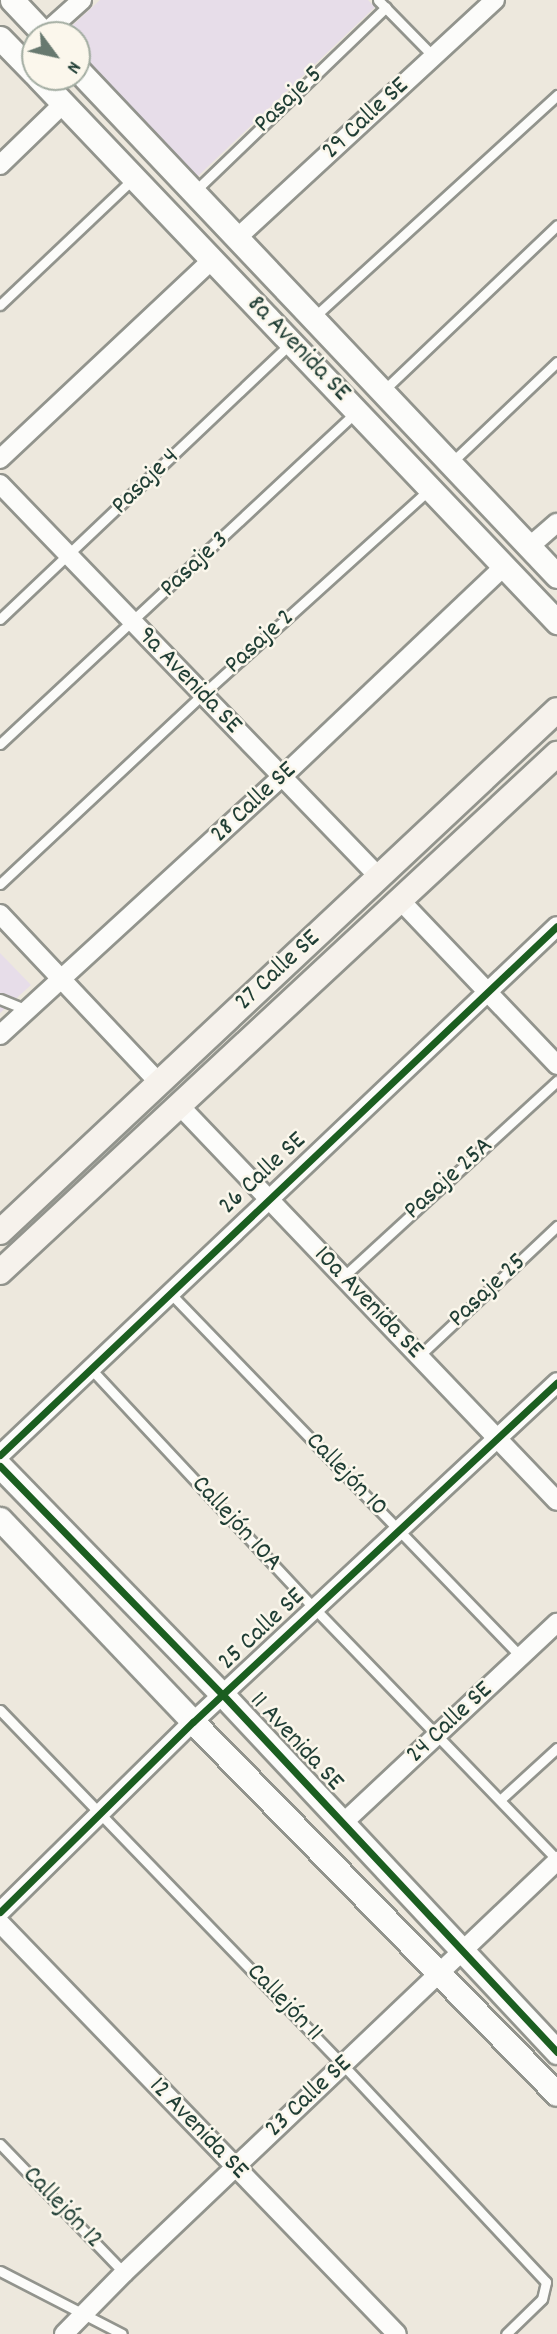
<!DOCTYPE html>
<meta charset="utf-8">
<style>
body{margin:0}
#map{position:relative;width:557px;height:2334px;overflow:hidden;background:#ede8dd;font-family:Dekko,sans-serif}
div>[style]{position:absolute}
.built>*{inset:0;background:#e7dde9}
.roads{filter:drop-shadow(2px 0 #92948d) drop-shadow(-2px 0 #92948d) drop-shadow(0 2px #92948d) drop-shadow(0 -2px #92948d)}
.service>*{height:9px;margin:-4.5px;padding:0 4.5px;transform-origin:4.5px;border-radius:4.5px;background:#fcfcfa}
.minor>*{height:18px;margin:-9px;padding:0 9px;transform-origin:9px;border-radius:9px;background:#fcfcfa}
.tertiary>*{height:23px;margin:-11.5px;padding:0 11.5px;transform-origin:11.5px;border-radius:11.5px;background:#fcfcfa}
.secondary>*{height:24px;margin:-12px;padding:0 12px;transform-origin:12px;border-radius:12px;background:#f6f2ec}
.cycleway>*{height:7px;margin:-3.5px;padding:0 3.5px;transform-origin:3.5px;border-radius:3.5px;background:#1b5e20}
span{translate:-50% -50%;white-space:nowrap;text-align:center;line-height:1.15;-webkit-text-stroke:5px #fbf7ec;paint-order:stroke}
.street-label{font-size:26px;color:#1f3d34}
.north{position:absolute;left:21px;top:21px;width:70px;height:70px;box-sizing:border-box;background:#fbf7ec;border:2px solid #a3ada2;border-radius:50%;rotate:123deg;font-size:19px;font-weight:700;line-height:28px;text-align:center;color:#1f3d34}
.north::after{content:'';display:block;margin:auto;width:24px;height:32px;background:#67796f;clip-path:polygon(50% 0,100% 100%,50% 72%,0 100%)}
</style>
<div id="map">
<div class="built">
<i style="clip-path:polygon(100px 0,368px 0,375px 7px,196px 178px,77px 49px,77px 35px,63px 34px)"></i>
<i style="clip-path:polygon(0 953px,31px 985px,0 1013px)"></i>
</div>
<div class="roads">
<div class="service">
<i style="left:378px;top:0;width:80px;rotate:45.5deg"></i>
<i style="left:195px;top:191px;width:265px;rotate:-43.9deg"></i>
<i style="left:0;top:305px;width:183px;rotate:-43.5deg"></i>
<i style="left:313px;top:318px;width:331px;rotate:-42.4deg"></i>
<i style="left:384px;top:390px;width:239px;rotate:-43.6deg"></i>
<i style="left:452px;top:462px;width:145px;rotate:-43.6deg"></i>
<i style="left:0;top:619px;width:400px;rotate:-43.5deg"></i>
<i style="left:0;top:744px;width:488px;rotate:-43deg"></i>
<i style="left:0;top:884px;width:278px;rotate:-43.1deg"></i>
<i style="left:203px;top:694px;width:304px;rotate:-42.1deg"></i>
<i style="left:0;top:999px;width:29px;rotate:22deg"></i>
<i style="left:342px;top:1278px;width:292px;rotate:-42.5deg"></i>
<i style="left:170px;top:1293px;width:506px;rotate:46.04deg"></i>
<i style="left:419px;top:1356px;width:190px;rotate:-43.3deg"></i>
<i style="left:91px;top:1369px;width:328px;rotate:47deg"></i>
<i style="left:315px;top:1609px;width:349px;rotate:46deg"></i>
<i style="left:0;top:1710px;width:494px;rotate:46deg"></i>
<i style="left:343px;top:2065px;width:297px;rotate:46.9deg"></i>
<i style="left:546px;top:2282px;width:17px;rotate:103deg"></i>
<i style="left:542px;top:2299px;width:50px;rotate:135.8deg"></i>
<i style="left:500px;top:1800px;width:77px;rotate:-42.4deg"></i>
<i style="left:0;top:2144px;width:179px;rotate:46.1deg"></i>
<i style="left:0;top:2271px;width:137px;rotate:27.3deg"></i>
</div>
<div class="minor">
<i style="left:44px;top:34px;width:51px;rotate:-41.8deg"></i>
<i style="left:0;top:165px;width:88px;rotate:-44.1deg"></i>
<i style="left:237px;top:238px;width:351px;rotate:-42.7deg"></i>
<i style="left:0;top:459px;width:291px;rotate:-43.2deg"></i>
<i style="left:0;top:484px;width:546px;rotate:46.04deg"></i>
<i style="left:529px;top:547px;width:37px;rotate:-41deg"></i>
<i style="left:400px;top:900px;width:228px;rotate:46.4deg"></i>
<i style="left:0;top:914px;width:232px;rotate:46.7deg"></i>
<i style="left:0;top:1035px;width:382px;rotate:-42.5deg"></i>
<i style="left:282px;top:777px;width:306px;rotate:-43.5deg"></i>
<i style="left:179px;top:1105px;width:547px;rotate:46.33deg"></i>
<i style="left:0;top:1455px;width:768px;rotate:-43.52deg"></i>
<i style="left:343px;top:1823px;width:293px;rotate:-43.1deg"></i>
<i style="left:0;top:1912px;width:271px;rotate:-44.6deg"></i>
<i style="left:193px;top:1722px;width:498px;rotate:-43deg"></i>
<i style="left:0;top:1923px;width:571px;rotate:45.99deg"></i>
<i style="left:64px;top:2334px;width:86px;rotate:-45.5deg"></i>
<i style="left:124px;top:2273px;width:598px;rotate:-43.58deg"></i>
</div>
<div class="tertiary">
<i style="left:12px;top:0;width:48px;rotate:46.7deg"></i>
<i style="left:0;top:38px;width:50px;rotate:45.8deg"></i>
<i style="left:77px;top:69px;width:698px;rotate:46.57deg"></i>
<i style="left:38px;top:77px;width:753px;rotate:46.4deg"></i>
<i style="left:0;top:1466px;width:320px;rotate:45.8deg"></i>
<i style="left:223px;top:1695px;width:489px;rotate:46.9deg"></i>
<i style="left:0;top:1519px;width:280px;rotate:46.4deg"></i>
<i style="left:193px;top:1722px;width:520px;rotate:45.62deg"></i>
</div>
<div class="secondary">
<i style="left:0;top:1232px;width:763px;rotate:-43.14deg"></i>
<i style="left:0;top:1272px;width:761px;rotate:-42.92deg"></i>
</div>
</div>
<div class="cycleway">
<i style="left:0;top:1455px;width:768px;rotate:-43.52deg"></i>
<i style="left:0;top:1466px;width:320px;rotate:45.8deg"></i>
<i style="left:223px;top:1695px;width:489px;rotate:46.9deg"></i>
<i style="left:0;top:1912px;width:271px;rotate:-44.6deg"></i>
<i style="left:193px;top:1722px;width:498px;rotate:-43deg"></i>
</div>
<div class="street-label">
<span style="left:289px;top:100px;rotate:-44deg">Pasaje 5</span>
<span style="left:366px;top:119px;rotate:-43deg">29 Calle SE</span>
<span style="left:298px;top:349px;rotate:46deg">8a Avenida SE</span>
<span style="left:146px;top:482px;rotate:-44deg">Pasaje 4</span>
<span style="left:195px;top:565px;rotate:-43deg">Pasaje 3</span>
<span style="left:260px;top:642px;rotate:-42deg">Pasaje 2</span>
<span style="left:189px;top:681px;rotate:46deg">9a Avenida SE</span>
<span style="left:254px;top:803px;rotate:-43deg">28 Calle SE</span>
<span style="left:278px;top:971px;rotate:-43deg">27 Calle SE</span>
<span style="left:263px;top:1174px;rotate:-43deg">26 Calle SE</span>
<span style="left:449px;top:1179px;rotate:-42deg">Pasaje 25A</span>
<span style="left:488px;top:1291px;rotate:-43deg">Pasaje 25</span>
<span style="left:368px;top:1303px;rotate:46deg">10a Avenida SE</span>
<span style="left:346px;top:1475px;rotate:46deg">Callejón 10</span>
<span style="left:236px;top:1524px;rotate:47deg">Callejón 10A</span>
<span style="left:262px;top:1630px;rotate:-43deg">25 Calle SE</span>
<span style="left:450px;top:1723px;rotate:-43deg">24 Calle SE</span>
<span style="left:296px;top:1742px;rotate:47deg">11 Avenida SE</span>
<span style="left:284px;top:2003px;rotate:46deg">Callejón 11</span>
<span style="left:309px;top:2097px;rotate:-43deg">23 Calle SE</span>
<span style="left:198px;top:2129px;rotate:46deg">12 Avenida SE</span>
<span style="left:62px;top:2208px;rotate:46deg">Callejón 12</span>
</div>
<div class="north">N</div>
</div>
